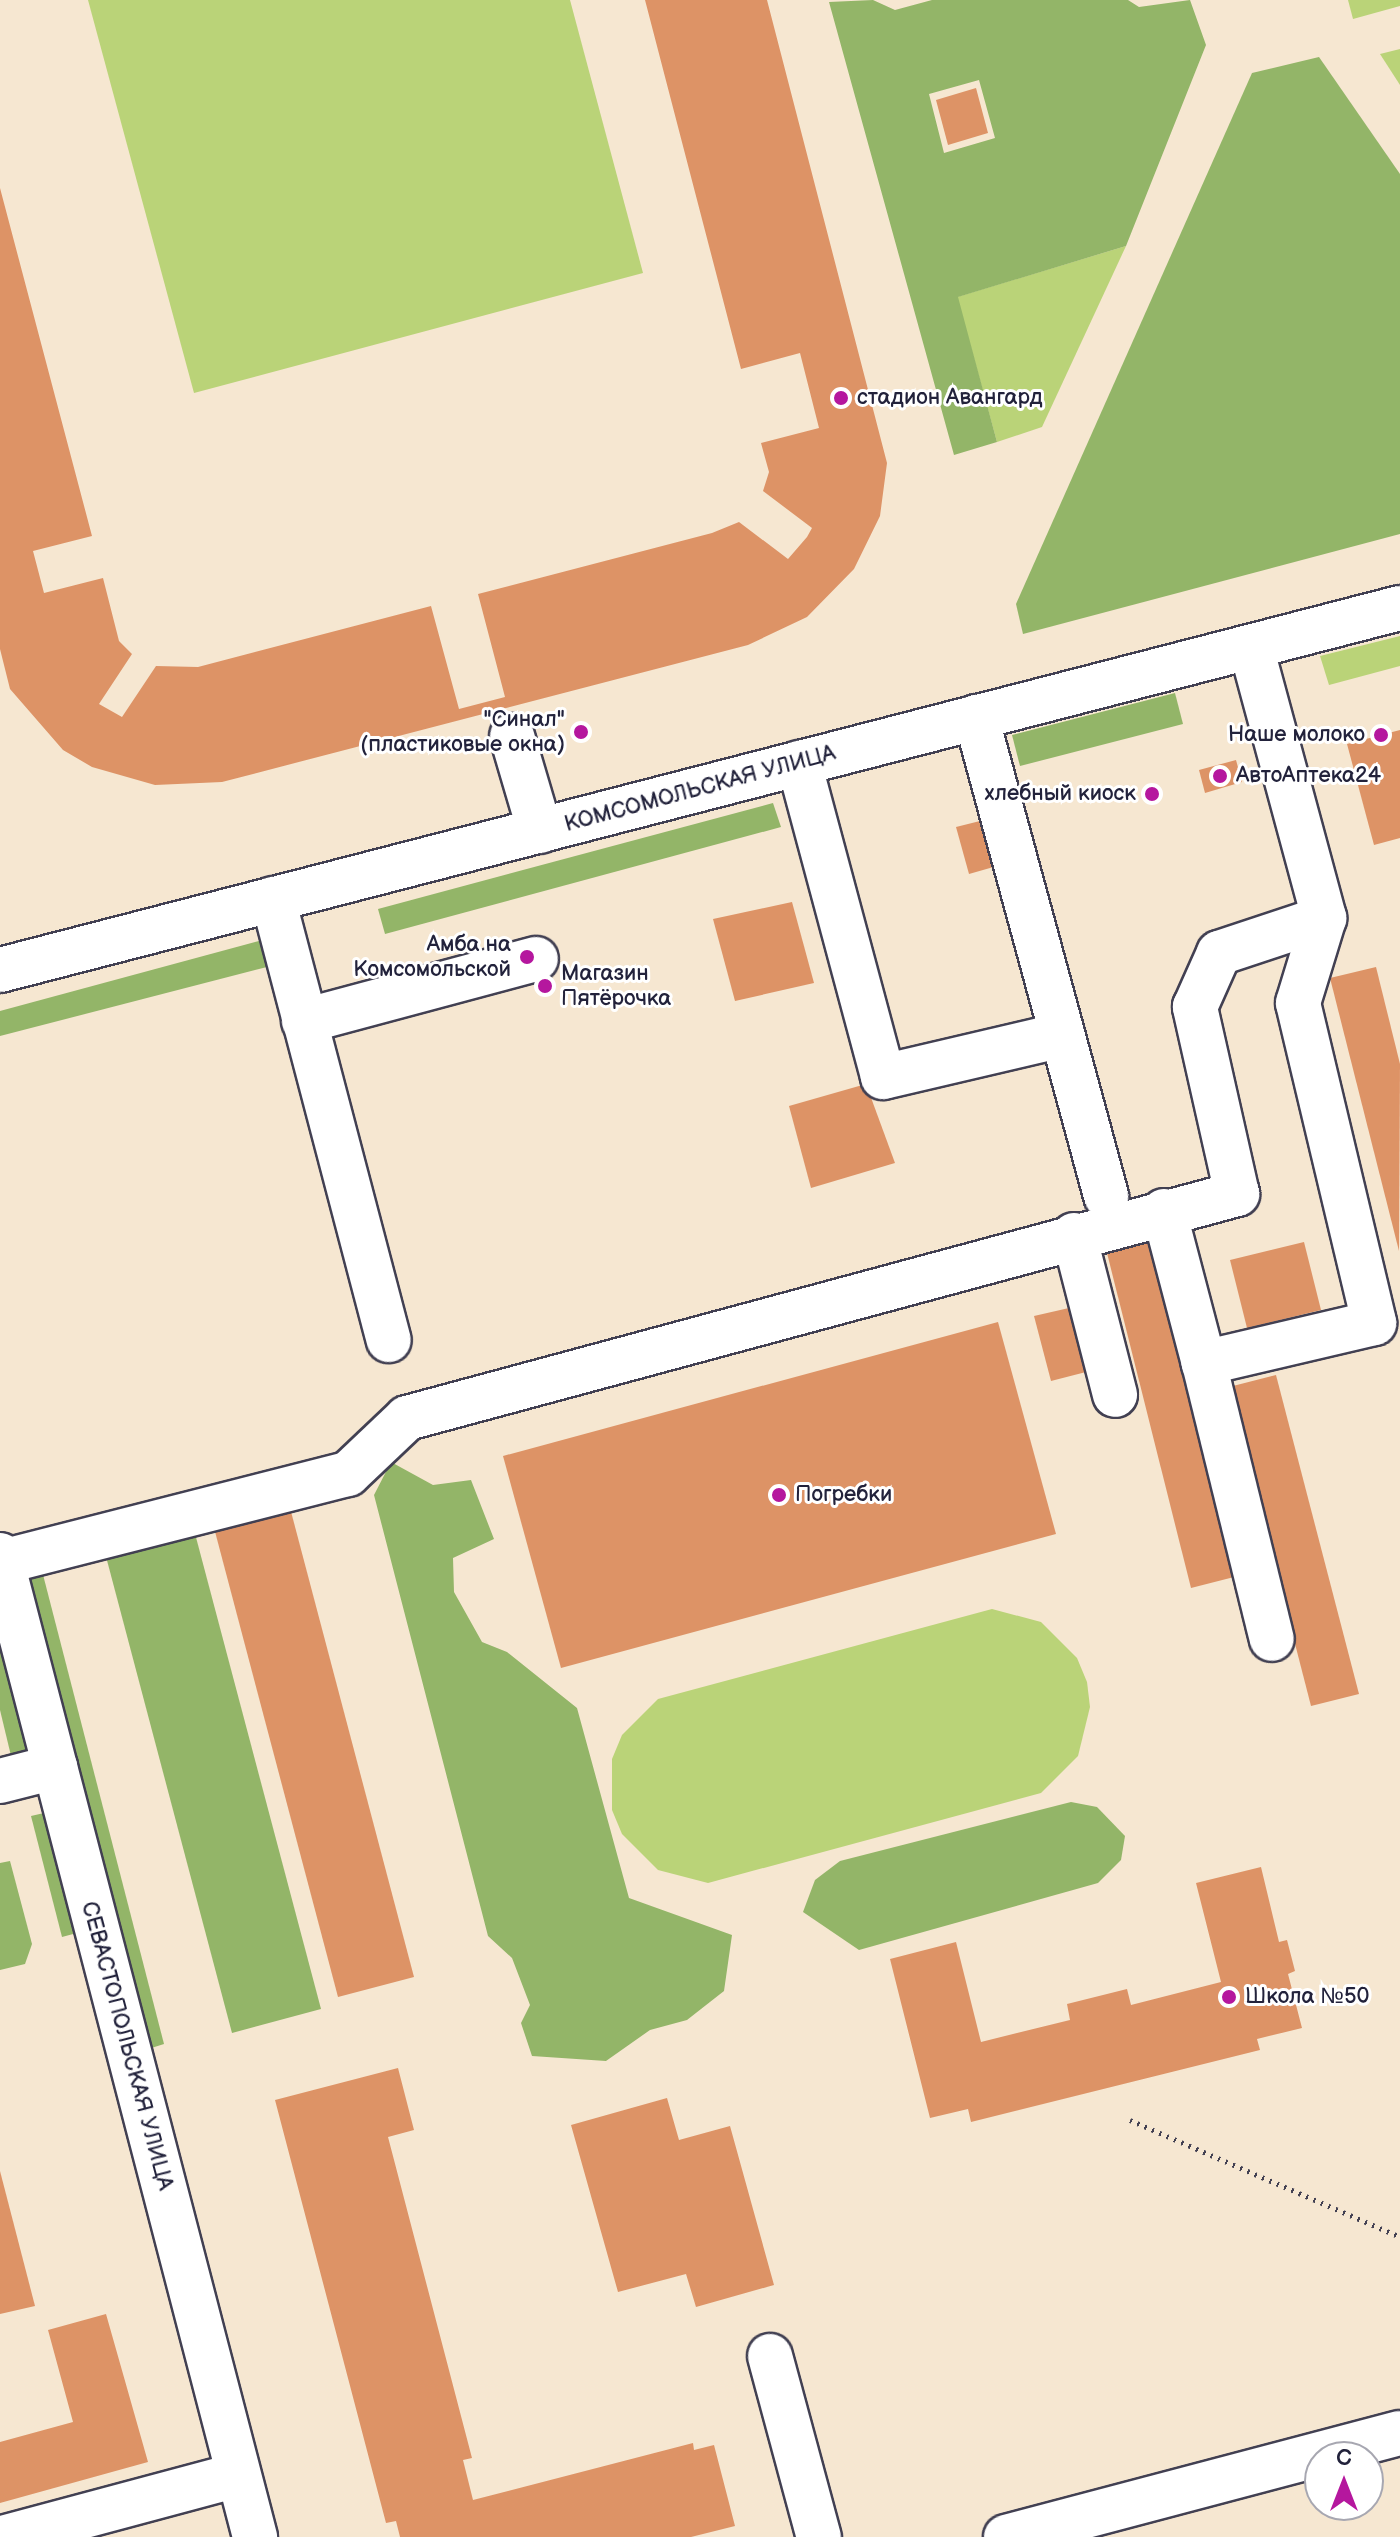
<!DOCTYPE html>
<meta charset="utf-8">
<style>
body{margin:0}
#map{position:relative;width:1400px;height:2537px;overflow:hidden;background:#f6e7d1;font-family:"Balsamiq Sans",sans-serif}
div>[style]{position:absolute}
.green>*{inset:0;background:#bad378}
.forest>*{inset:0;background:#93b568}
.building>*{inset:0;background:#dd9366}
.path>*{height:5px;margin-top:-2.5px;transform-origin:0;background:repeating-linear-gradient(90deg,#424052 0 2px,transparent 0 8px)}
.roads{filter:drop-shadow(2px 0 #424052) drop-shadow(-2px 0 #424052) drop-shadow(0 2px #424052) drop-shadow(0 -2px #424052)}
.minor>*{height:44px;margin:-22px;padding:0 22px;transform-origin:22px;border-radius:22px;background:#fff}
.dots>*{width:22px;height:22px;translate:-50% -50%;box-sizing:border-box;border:4px solid #fff;border-radius:50%}
span{translate:-50% -50%;white-space:nowrap;text-align:center;line-height:1.15;-webkit-text-stroke:6px #fff;paint-order:stroke}
.poi-label{font-size:22px;color:#22223b}
.left{translate:0 -50%;text-align:left}
.right{translate:-100% -50%;text-align:right}
.street-label{font-size:22px;color:#22223b}
.north{position:absolute;left:1304px;top:2441px;width:80px;height:80px;box-sizing:border-box;background:#fff;border:2px solid #a7a7b1;border-radius:50%;rotate:0deg;font-size:22px;font-weight:700;line-height:32px;text-align:center;color:#22223b}
.north::after{content:'';display:block;margin:auto;width:28px;height:36px;background:#b5179e;clip-path:polygon(50% 0,100% 100%,50% 72%,0 100%)}
</style>
<div id="map">
<div class="green">
<i style="clip-path:polygon(88px 0,570px 0,643px 273px,194px 393px)"></i>
<i style="clip-path:polygon(1348px 0,1400px 0,1400px 6px,1353px 19px)"></i>
<i style="clip-path:polygon(1400px 49px,1400px 85px,1380px 54px)"></i>
<i style="clip-path:polygon(1126px 246px,1042px 427px,997px 442px,957px 297px)"></i>
<i style="clip-path:polygon(1400px 636px,1400px 666px,1329px 685px,1320px 656px)"></i>
<i style="clip-path:polygon(992px 1609px,1041px 1622px,1077px 1658px,1087px 1682px,1090px 1707px,1078px 1756px,1041px 1793px,708px 1883px,658px 1870px,622px 1834px,612px 1810px,612px 1759px,622px 1735px,658px 1699px)"></i>
</div>
<div class="forest">
<i style="clip-path:polygon(evenodd,873px 0,895px 10px,932px 0,1128px 0,1139px 7px,1190px 0,1206px 45px,1126px 246px,958px 297px,997px 442px,954px 455px,829px 2px,873px 0,979px 80px,995px 138px,944px 153px,929px 94px,979px 80px)"></i>
<i style="clip-path:polygon(1319px 57px,1400px 174px,1400px 534px,1023px 634px,1016px 604px,1252px 73px)"></i>
<i style="clip-path:polygon(1175px 693px,1183px 724px,1020px 766px,1012px 735px)"></i>
<i style="clip-path:polygon(773px 803px,781px 827px,385px 934px,378px 909px)"></i>
<i style="clip-path:polygon(259px 941px,267px 967px,0 1036px,0 1011px)"></i>
<i style="clip-path:polygon(391px 1462px,433px 1485px,471px 1480px,494px 1539px,453px 1558px,454px 1592px,482px 1642px,507px 1652px,577px 1708px,629px 1898px,732px 1935px,724px 1991px,687px 2020px,650px 2030px,606px 2061px,532px 2056px,521px 2023px,530px 2005px,512px 1958px,488px 1936px,374px 1495px)"></i>
<i style="clip-path:polygon(193px 1526px,321px 2009px,232px 2033px,104px 1549px)"></i>
<i style="clip-path:polygon(40px 1563px,164px 2044px,145px 2050px,20px 1568px)"></i>
<i style="clip-path:polygon(0 1597px,43px 1752px,12px 1760px,0 1710px)"></i>
<i style="clip-path:polygon(1071px 1802px,1097px 1807px,1125px 1836px,1121px 1860px,1098px 1883px,859px 1950px,803px 1912px,815px 1880px,840px 1861px)"></i>
<i style="clip-path:polygon(57px 1810px,88px 1930px,62px 1937px,31px 1816px)"></i>
<i style="clip-path:polygon(10px 1861px,32px 1944px,25px 1964px,0 1970px,0 1863px)"></i>
</div>
<div class="building">
<i style="clip-path:polygon(645px 0,767px 0,887px 463px,880px 516px,854px 569px,807px 617px,748px 645px,222px 782px,155px 785px,92px 767px,63px 750px,10px 689px,0 649px,0 188px,92px 536px,33px 551px,44px 593px,103px 578px,119px 641px,132px 654px,99px 704px,122px 717px,156px 666px,198px 667px,431px 606px,459px 709px,505px 697px,478px 594px,712px 533px,739px 522px,788px 559px,807px 537px,812px 528px,763px 491px,769px 472px,761px 443px,819px 428px,800px 353px,741px 369px)"></i>
<i style="clip-path:polygon(976px 88px,988px 133px,948px 145px,936px 100px)"></i>
<i style="clip-path:polygon(1400px 730px,1400px 838px,1374px 845px,1347px 744px)"></i>
<i style="clip-path:polygon(1236px 760px,1242px 782px,1205px 793px,1199px 770px)"></i>
<i style="clip-path:polygon(984px 820px,997px 866px,969px 874px,956px 827px)"></i>
<i style="clip-path:polygon(792px 902px,814px 983px,735px 1001px,713px 919px)"></i>
<i style="clip-path:polygon(1376px 967px,1400px 1064px,1399px 1251px,1330px 978px)"></i>
<i style="clip-path:polygon(866px 1084px,895px 1163px,811px 1188px,789px 1106px)"></i>
<i style="clip-path:polygon(1152px 1238px,1238px 1576px,1191px 1588px,1106px 1249px)"></i>
<i style="clip-path:polygon(1304px 1242px,1321px 1310px,1247px 1328px,1230px 1260px)"></i>
<i style="clip-path:polygon(1069px 1308px,1086px 1372px,1051px 1381px,1034px 1316px)"></i>
<i style="clip-path:polygon(998px 1322px,1056px 1534px,561px 1668px,503px 1456px)"></i>
<i style="clip-path:polygon(1276px 1375px,1359px 1694px,1311px 1706px,1229px 1387px)"></i>
<i style="clip-path:polygon(289px 1504px,414px 1977px,338px 1997px,213px 1524px)"></i>
<i style="clip-path:polygon(1261px 1867px,1279px 1942px,1287px 1940px,1295px 1971px,1288px 1974px,1302px 2028px,1257px 2039px,1260px 2050px,971px 2122px,968px 2109px,930px 2118px,890px 1959px,956px 1942px,981px 2042px,1070px 2020px,1067px 2004px,1127px 1989px,1131px 2005px,1221px 1982px,1196px 1883px)"></i>
<i style="clip-path:polygon(398px 2068px,414px 2130px,388px 2137px,472px 2458px,463px 2460px,473px 2500px,693px 2443px,694px 2450px,714px 2445px,735px 2526px,691px 2537px,400px 2537px,396px 2521px,386px 2523px,275px 2100px)"></i>
<i style="clip-path:polygon(667px 2098px,679px 2140px,730px 2126px,774px 2285px,696px 2307px,686px 2274px,618px 2292px,571px 2125px)"></i>
<i style="clip-path:polygon(0 2171px,35px 2306px,0 2314px)"></i>
<i style="clip-path:polygon(106px 2314px,148px 2462px,0 2503px,0 2442px,73px 2422px,48px 2330px)"></i>
</div>
<div class="path">
<i style="left:1130px;top:2120px;width:294px;rotate:23.4deg"></i>
</div>
<div class="roads">
<div class="minor">
<i style="left:1251px;top:647px;width:281px;rotate:74.9deg"></i>
<i style="left:1324px;top:918px;width:89px;rotate:107deg"></i>
<i style="left:1298px;top:1003px;width:329px;rotate:76.6deg"></i>
<i style="left:1374px;top:1323px;width:175px;rotate:166.8deg"></i>
<i style="left:1204px;top:1363px;width:284px;rotate:76.2deg"></i>
<i style="left:976px;top:717px;width:497px;rotate:74.8deg"></i>
<i style="left:512px;top:736px;width:99px;rotate:73.6deg"></i>
<i style="left:799px;top:763px;width:325px;rotate:75deg"></i>
<i style="left:883px;top:1077px;width:184px;rotate:-13.2deg"></i>
<i style="left:273px;top:899px;width:456px;rotate:75.3deg"></i>
<i style="left:0;top:970px;width:1446px;rotate:-14.5deg"></i>
<i style="left:304px;top:1021px;width:240px;rotate:-15deg"></i>
<i style="left:1164px;top:1211px;width:157px;rotate:75.3deg"></i>
<i style="left:1074px;top:1235px;width:165px;rotate:75.6deg"></i>
<i style="left:0;top:1555px;width:1015px;rotate:75.44deg"></i>
<i style="left:2px;top:1562px;width:357px;rotate:-14.3deg"></i>
<i style="left:348px;top:1474px;width:81px;rotate:-43.5deg"></i>
<i style="left:407px;top:1418px;width:860px;rotate:-15.1deg"></i>
<i style="left:1237px;top:1194px;width:192px;rotate:-102.7deg"></i>
<i style="left:1195px;top:1007px;width:59px;rotate:-66deg"></i>
<i style="left:1219px;top:953px;width:111px;rotate:-18.4deg"></i>
<i style="left:0;top:1781px;width:57px;rotate:-14.3deg"></i>
<i style="left:770px;top:2356px;width:188px;rotate:74.9deg"></i>
<i style="left:6px;top:2537px;width:240px;rotate:-15deg"></i>
<i style="left:1006px;top:2537px;width:407px;rotate:-14.8deg"></i>
</div>
</div>
<div class="dots">
<i style="left:841px;top:398px;background:#b5179e"></i>
<i style="left:581px;top:732px;background:#b5179e"></i>
<i style="left:1381px;top:735px;background:#b5179e"></i>
<i style="left:1220px;top:776px;background:#b5179e"></i>
<i style="left:1152px;top:794px;background:#b5179e"></i>
<i style="left:527px;top:957px;background:#b5179e"></i>
<i style="left:545px;top:986px;background:#b5179e"></i>
<i style="left:779px;top:1495px;background:#b5179e"></i>
<i style="left:1229px;top:1997px;background:#b5179e"></i>
</div>
<div class="poi-label">
<span class="left" style="left:857px;top:398px">стадион Авангард</span>
<span class="right" style="left:565px;top:732px">"Синал"<br>(пластиковые окна)</span>
<span class="right" style="left:1365px;top:735px">Наше молоко</span>
<span class="left" style="left:1236px;top:776px">АвтоАптека24</span>
<span class="right" style="left:1136px;top:794px">хлебный киоск</span>
<span class="right" style="left:511px;top:957px">Амба на<br>Комсомольской</span>
<span class="left" style="left:561px;top:986px">Магазин<br>Пятёрочка</span>
<span class="left" style="left:795px;top:1495px">Погребки</span>
<span class="left" style="left:1245px;top:1997px">Школа №50</span>
</div>
<div class="street-label">
<span style="left:700px;top:789px;rotate:-15deg">КОМСОМОЛЬСКАЯ УЛИЦА</span>
<span style="left:127px;top:2046px;rotate:75deg">СЕВАСТОПОЛЬСКАЯ УЛИЦА</span>
</div>
<div class="north">С</div>
</div>
